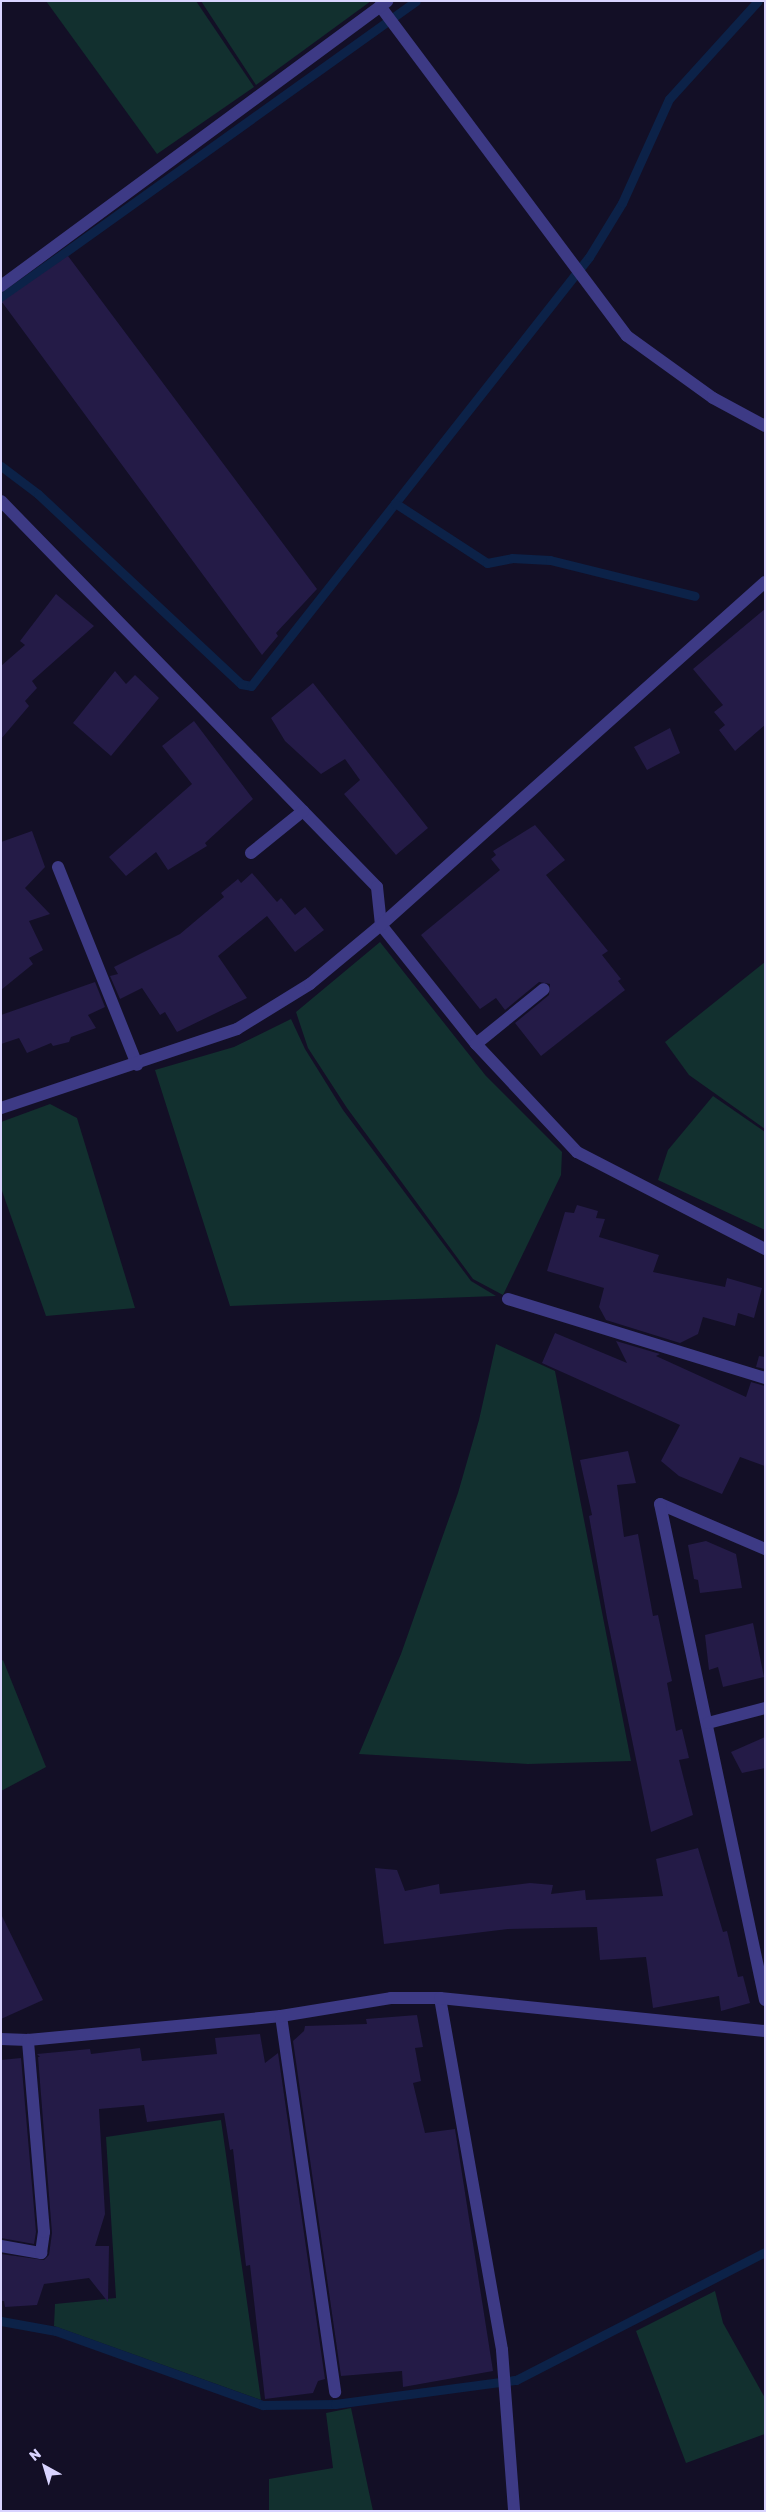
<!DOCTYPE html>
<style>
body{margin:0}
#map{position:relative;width:766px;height:2512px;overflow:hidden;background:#130f26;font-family:Rubik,sans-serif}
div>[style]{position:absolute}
.green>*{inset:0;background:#12302f}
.stream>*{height:9px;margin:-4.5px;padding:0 4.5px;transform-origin:4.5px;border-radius:4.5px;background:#0c2248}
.building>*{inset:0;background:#241b47}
.lane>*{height:12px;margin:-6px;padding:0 6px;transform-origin:6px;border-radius:6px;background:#3d3a85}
.street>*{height:12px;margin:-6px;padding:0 6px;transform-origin:6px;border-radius:6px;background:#3d3a85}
span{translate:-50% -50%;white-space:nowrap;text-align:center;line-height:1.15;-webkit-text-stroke:5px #130f26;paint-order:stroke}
.frame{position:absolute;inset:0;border:2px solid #d9d4ff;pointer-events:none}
.north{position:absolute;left:20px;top:2442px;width:50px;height:50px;-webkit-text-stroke:4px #130f26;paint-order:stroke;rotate:321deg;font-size:14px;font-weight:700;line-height:20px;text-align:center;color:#d9d4ff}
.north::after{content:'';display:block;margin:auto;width:18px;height:22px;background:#d9d4ff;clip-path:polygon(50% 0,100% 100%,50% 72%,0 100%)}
</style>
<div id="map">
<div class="green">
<i style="clip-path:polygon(46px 1px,196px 1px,254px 87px,157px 154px)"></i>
<i style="clip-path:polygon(201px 1px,371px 1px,256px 85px)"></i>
<i style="clip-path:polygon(380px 942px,486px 1076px,562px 1152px,561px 1175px,503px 1295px,473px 1279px,347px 1108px,308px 1048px,296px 1012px)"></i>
<i style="clip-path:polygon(765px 962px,765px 1129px,689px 1075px,665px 1042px)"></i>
<i style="clip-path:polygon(291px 1019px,305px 1049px,343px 1110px,471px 1281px,496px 1296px,230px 1306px,155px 1070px,234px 1047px)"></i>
<i style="clip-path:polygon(713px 1096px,765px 1132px,765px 1230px,658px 1180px,668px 1150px)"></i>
<i style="clip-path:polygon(50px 1104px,77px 1118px,135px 1308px,46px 1316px,1px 1188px,1px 1122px)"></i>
<i style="clip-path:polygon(496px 1344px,555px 1371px,631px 1761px,528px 1764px,359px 1754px,401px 1654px,458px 1493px,479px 1420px)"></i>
<i style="clip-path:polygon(3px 1660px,46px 1767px,1px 1791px,1px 1661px)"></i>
<i style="clip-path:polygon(221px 2120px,261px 2400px,54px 2326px,55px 2304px,116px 2298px,106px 2137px)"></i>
<i style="clip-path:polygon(715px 2291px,723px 2323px,765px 2398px,765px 2434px,686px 2463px,636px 2331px)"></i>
<i style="clip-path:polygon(351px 2408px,373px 2511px,269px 2511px,269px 2479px,333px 2468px,326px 2413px)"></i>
</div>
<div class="stream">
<i style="left:1px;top:298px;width:510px;rotate:-35.59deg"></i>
<i style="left:1px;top:466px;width:46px;rotate:37.1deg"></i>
<i style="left:38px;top:494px;width:278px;rotate:43.1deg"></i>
<i style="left:241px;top:684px;width:10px;rotate:11deg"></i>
<i style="left:251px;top:686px;width:546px;rotate:-51.77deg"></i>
<i style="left:589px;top:257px;width:63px;rotate:-58.6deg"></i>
<i style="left:622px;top:203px;width:114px;rotate:-65.7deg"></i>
<i style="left:669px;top:99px;width:132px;rotate:-47.8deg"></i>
<i style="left:395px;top:503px;width:110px;rotate:33.1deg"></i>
<i style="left:487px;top:563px;width:25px;rotate:-11deg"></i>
<i style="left:512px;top:558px;width:38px;rotate:3deg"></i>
<i style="left:550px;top:560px;width:149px;rotate:13.9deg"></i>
<i style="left:1px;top:2321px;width:56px;rotate:10.3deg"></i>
<i style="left:56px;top:2331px;width:220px;rotate:19.7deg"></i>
<i style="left:263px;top:2405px;width:72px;rotate:-0.8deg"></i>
<i style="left:335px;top:2404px;width:183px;rotate:-7.6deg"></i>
<i style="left:516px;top:2380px;width:280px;rotate:-27.2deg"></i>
</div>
<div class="building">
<i style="clip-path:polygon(68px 256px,317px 589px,276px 633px,278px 636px,262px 655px,2px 302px)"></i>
<i style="clip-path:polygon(56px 594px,94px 626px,32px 681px,37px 688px,25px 701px,29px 706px,1px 739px,1px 666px,25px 645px,20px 641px)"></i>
<i style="clip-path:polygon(765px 609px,765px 725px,735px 751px,719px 730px,725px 725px,714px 712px,723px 705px,693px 669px)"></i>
<i style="clip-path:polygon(115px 671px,126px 684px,135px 675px,159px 698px,111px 756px,73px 723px)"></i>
<i style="clip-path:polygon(313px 683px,428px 828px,396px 855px,344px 794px,360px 780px,345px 759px,321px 774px,285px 741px,271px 718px)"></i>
<i style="clip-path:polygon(194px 721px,253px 799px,205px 843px,207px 846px,168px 870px,156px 852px,126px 876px,109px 857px,192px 784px,162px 746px)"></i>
<i style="clip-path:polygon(670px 728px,680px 753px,647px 770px,634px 747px)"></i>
<i style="clip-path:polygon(535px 825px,565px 860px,546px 875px,608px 951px,602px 955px,621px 979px,618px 981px,625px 990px,541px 1056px,515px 1023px,549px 995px,550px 984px,539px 982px,505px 1010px,496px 998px,480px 1009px,421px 935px,500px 870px,491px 859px,496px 855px,493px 851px)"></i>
<i style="clip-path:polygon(32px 831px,45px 867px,25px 888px,50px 914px,29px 921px,43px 950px,29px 958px,33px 964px,1px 990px,1px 842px)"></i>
<i style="clip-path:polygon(252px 873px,277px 902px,281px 898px,295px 915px,305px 907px,324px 930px,295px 952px,267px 916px,218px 956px,247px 998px,177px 1032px,165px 1012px,160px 1015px,142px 988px,120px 999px,110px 976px,118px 974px,114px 967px,180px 934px,224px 897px,221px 893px,238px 879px,241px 883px)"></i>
<i style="clip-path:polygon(95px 982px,105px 1007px,88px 1015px,96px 1028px,71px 1037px,69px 1042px,53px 1046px,51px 1043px,27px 1053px,19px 1038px,1px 1044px,1px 1015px)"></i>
<i style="clip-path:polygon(577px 1205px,598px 1211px,596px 1218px,605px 1219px,599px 1237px,659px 1255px,653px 1272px,725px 1287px,727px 1278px,762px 1288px,754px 1318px,738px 1313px,735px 1326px,703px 1317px,698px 1334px,680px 1343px,606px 1320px,599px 1307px,604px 1288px,547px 1271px,565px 1212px,574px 1213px)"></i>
<i style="clip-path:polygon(555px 1333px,627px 1363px,616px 1341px,660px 1354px,656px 1356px,746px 1397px,751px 1382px,765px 1386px,765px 1466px,740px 1457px,722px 1494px,679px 1476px,661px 1461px,680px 1425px,542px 1363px)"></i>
<i style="clip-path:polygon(759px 1356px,765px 1357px,765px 1369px,756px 1367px)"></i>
<i style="clip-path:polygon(628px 1451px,636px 1483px,617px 1485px,624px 1537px,638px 1534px,653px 1616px,658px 1615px,672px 1681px,667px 1683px,676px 1731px,682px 1729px,689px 1758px,679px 1760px,693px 1815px,651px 1832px,607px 1618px,589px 1516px,592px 1515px,580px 1460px)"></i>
<i style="clip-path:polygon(706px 1541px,736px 1554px,742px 1588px,700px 1593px,698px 1580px,694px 1579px,688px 1545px)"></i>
<i style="clip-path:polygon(753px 1623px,764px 1677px,723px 1687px,718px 1667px,709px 1670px,705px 1635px)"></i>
<i style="clip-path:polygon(765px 1737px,765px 1768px,742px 1773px,731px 1752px)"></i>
<i style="clip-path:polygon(698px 1848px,723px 1932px,727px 1931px,738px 1977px,743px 1976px,750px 2003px,721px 2011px,719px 1996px,653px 2008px,646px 1957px,600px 1960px,597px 1927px,508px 1929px,384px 1944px,375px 1868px,397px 1870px,405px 1891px,439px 1884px,440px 1894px,530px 1883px,553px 1885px,551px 1894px,585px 1890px,586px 1900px,663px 1896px,656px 1859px)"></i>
<i style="clip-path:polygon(1px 1914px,43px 2000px,1px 2019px)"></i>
<i style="clip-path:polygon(417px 2015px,423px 2047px,415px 2048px,421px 2081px,413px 2083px,425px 2133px,455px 2129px,493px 2371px,403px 2387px,402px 2371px,341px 2376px,293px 2041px,304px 2031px,305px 2026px,367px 2024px,366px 2019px)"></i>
<i style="clip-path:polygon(260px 2034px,265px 2063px,278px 2053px,325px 2379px,318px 2381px,313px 2393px,265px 2399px,250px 2265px,246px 2266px,233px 2149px,230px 2150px,224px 2113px,147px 2122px,144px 2105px,99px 2109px,105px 2214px,95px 2246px,109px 2246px,108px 2302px,89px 2278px,44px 2284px,37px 2305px,5px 2307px,4px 2301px,1px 2301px,1px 2254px,44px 2260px,49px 2255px,52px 2233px,38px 2057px,40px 2057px,37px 2054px,90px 2049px,91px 2054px,140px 2048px,142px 2061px,217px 2054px,215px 2038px)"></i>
<i style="clip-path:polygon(21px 2058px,36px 2232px,34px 2244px,1px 2238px,1px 2060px)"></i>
</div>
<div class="lane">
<i style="left:380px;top:6px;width:412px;rotate:53.2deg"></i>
<i style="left:627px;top:336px;width:106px;rotate:35.8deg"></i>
<i style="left:713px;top:398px;width:59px;rotate:28.3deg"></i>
</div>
<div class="street">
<i style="left:1px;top:286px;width:480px;rotate:-36.4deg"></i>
<i style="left:1px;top:501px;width:539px;rotate:45.75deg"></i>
<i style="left:377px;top:887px;width:38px;rotate:84deg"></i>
<i style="left:381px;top:925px;width:152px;rotate:51.4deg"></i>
<i style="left:476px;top:1044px;width:148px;rotate:46.9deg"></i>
<i style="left:577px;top:1152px;width:212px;rotate:27.3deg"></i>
<i style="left:251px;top:853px;width:67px;rotate:-38.9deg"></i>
<i style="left:58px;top:867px;width:213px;rotate:68.2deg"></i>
<i style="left:476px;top:1044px;width:87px;rotate:-39deg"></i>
<i style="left:1px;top:1108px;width:249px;rotate:-18.5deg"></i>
<i style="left:237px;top:1029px;width:86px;rotate:-31.7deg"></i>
<i style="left:310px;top:984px;width:92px;rotate:-39.7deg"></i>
<i style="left:381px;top:925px;width:515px;rotate:-41.77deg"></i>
<i style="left:508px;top:1299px;width:269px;rotate:17.1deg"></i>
<i style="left:765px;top:1549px;width:114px;rotate:-156.8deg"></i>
<i style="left:660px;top:1504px;width:507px;rotate:78.05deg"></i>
<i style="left:708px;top:1723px;width:59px;rotate:-14.7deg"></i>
<i style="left:440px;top:1998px;width:357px;rotate:80deg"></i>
<i style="left:502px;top:2350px;width:161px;rotate:85.7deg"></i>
<i style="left:281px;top:2016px;width:380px;rotate:81.8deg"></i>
<i style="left:1px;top:2039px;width:27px;rotate:2deg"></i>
<i style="left:28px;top:2040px;width:254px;rotate:-5.4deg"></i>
<i style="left:281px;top:2016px;width:111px;rotate:-9.3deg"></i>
<i style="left:391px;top:1998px;width:49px"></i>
<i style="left:440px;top:1998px;width:327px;rotate:5.8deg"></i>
<i style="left:1px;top:2246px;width:41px;rotate:9.9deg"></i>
<i style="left:41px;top:2253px;width:21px;rotate:-82deg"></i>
<i style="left:44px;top:2232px;width:193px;rotate:-94.8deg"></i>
</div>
<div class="frame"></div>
<div class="north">N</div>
</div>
